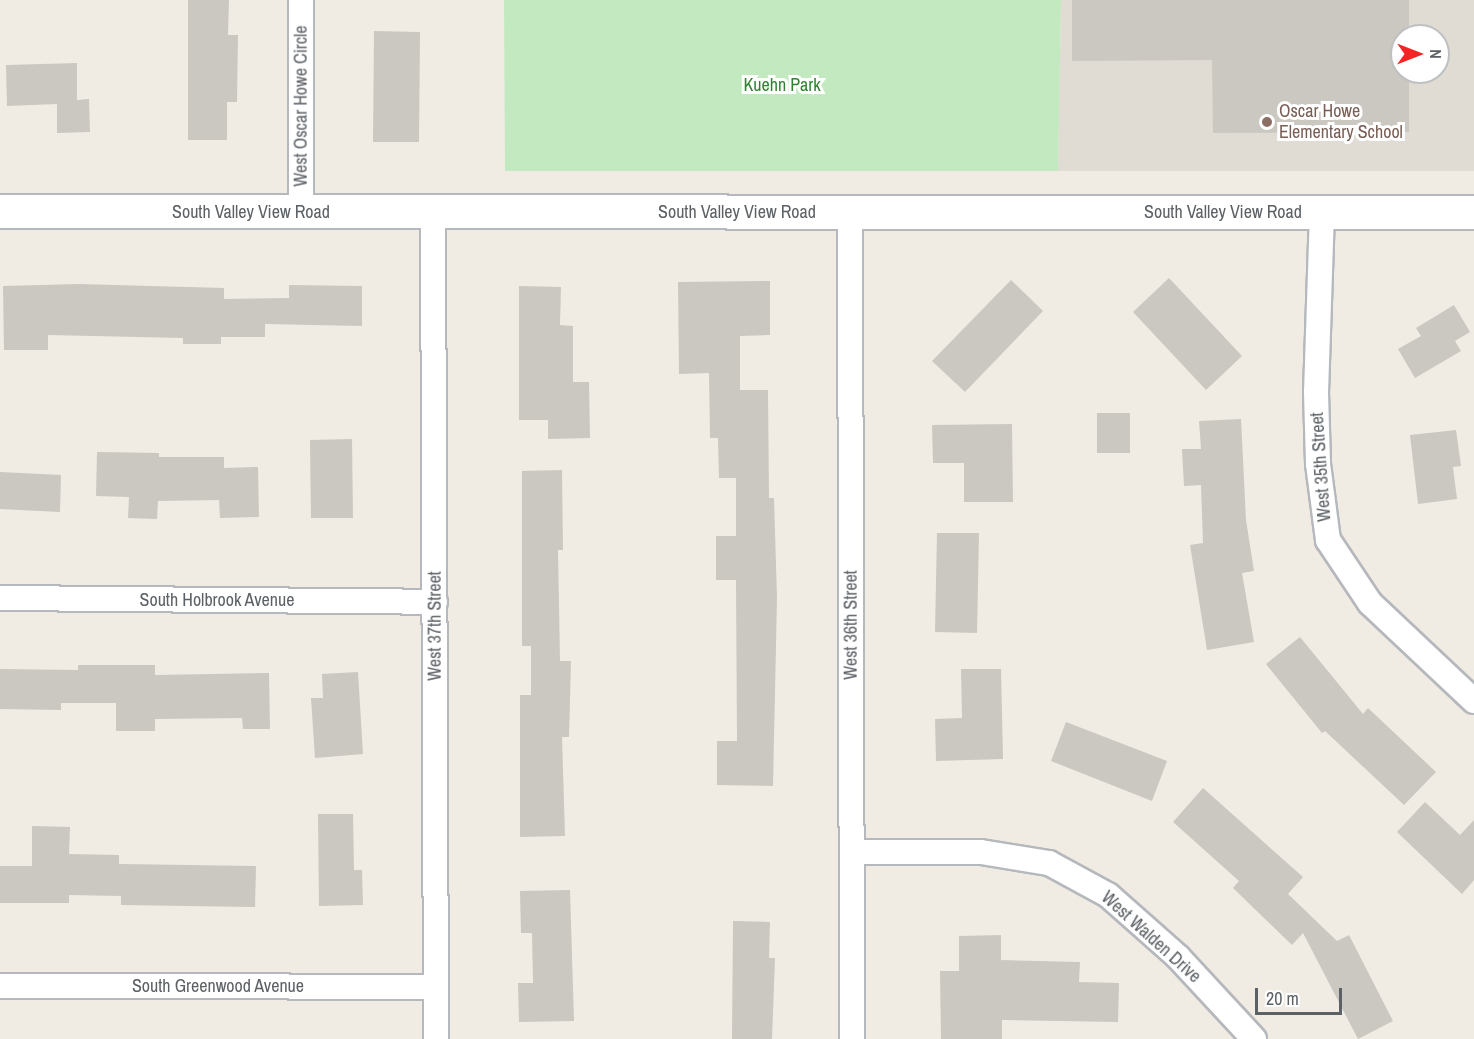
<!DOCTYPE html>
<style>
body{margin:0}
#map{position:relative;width:1474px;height:1039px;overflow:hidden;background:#f0ece4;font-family:"Archivo Narrow",sans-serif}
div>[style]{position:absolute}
.education>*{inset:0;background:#e0dbd3}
.green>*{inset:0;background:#c2e9bf}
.building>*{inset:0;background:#cbc7c1}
.roads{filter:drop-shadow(2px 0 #b5b8bc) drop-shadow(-2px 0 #b5b8bc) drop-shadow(0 2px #b5b8bc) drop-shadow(0 -2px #b5b8bc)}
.street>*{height:24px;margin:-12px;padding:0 12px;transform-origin:12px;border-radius:12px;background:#fff}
.secondary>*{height:33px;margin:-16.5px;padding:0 16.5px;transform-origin:16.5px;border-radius:16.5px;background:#fff}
.dots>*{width:16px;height:16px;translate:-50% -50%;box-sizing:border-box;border:3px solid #fff;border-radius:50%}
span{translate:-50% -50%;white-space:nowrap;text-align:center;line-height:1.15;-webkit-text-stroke:6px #fff;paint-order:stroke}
.park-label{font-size:18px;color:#30832e}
.street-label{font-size:18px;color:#5c6166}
.education-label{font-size:18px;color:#785e54}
.left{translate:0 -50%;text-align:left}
.north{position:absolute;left:1390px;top:24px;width:60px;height:60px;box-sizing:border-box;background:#fff;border:2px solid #bec0c2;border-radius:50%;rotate:90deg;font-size:16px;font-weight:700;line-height:24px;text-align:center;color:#5c6166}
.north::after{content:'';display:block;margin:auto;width:21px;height:27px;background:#f72325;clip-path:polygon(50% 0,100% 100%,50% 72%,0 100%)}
.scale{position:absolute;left:1255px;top:988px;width:87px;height:27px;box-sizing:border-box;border:3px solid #5c6166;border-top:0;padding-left:8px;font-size:18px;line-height:21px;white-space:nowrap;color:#5c6166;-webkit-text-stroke:4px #fff;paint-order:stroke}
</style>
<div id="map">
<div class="education">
<i style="clip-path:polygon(evenodd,1061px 0,1474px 0,1474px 171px,1058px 171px,1061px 0,1402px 36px,1438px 36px,1438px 72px,1402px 72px,1402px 36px)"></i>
</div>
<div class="green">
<i style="clip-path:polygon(504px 0,1061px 0,1058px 171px,505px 171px)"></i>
</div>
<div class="building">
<i style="clip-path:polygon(188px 0,229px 0,228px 35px,238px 35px,237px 102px,227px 102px,227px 140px,188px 140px)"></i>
<i style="clip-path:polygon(1072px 0,1409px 0,1409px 36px,1402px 36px,1402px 72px,1409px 72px,1409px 132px,1213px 133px,1212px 60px,1072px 61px)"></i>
<i style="clip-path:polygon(374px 31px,420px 32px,419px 142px,373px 142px)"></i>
<i style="clip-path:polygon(77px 63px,77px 100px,89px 99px,90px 132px,57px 133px,57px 104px,7px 106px,6px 65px)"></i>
<i style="clip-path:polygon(1169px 278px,1242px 356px,1206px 390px,1133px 312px)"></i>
<i style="clip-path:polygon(1011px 280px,1043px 311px,965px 392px,932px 361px)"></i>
<i style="clip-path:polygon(770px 281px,770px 335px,740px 336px,740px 390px,768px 390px,769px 498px,774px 498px,777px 598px,773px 786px,717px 785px,717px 741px,737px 741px,736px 580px,716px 580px,716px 536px,736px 536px,736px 478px,719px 478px,718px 438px,710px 438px,709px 373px,679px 374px,678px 282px)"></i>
<i style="clip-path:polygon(79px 284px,224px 288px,224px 299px,289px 298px,289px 285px,362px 286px,362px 326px,265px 324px,265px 337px,221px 337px,221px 344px,183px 344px,183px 338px,48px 335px,48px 350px,4px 350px,3px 286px)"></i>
<i style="clip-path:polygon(519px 286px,561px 287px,560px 325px,573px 326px,573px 382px,589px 382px,590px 438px,548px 439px,548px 420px,519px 420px)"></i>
<i style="clip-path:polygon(1454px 305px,1470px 332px,1455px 341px,1461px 351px,1415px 378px,1398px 349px,1421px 336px,1416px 328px)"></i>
<i style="clip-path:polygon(1097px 413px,1130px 413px,1130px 453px,1097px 453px)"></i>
<i style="clip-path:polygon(1241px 419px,1246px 520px,1254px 571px,1242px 573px,1254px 642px,1207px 650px,1190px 545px,1203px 543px,1201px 485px,1184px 486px,1182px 449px,1201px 449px,1199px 421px)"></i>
<i style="clip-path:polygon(1012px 424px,1013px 502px,964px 502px,964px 463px,933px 463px,932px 425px)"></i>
<i style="clip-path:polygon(1456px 430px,1461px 466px,1453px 467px,1457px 499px,1418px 504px,1410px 435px)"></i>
<i style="clip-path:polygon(352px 439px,353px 518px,311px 518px,310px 440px)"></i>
<i style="clip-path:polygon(97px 452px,159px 453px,159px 457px,224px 457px,224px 468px,258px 467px,259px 517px,220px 518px,219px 500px,158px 501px,157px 519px,128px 518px,129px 497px,96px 496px)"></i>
<i style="clip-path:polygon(562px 470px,563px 550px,558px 550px,560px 661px,571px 661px,569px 737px,562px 737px,565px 836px,520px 837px,520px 695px,531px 695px,531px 646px,522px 646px,522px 471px)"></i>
<i style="clip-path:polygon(0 472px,61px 475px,60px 512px,0 509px)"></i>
<i style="clip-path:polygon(937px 533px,979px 533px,977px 633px,935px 632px)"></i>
<i style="clip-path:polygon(1300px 637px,1363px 714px,1368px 708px,1436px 772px,1404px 805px,1325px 731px,1322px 733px,1266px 664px)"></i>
<i style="clip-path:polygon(78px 665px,155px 665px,155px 675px,269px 673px,270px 729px,243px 729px,242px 718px,155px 719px,155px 731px,116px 731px,116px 703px,61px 703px,61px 710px,0 709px,0 669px,78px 670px)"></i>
<i style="clip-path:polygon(961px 669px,1001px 669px,1003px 759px,936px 761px,935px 719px,962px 718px)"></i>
<i style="clip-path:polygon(358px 672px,363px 754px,315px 758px,311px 698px,323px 698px,322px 674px)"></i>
<i style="clip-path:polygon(1066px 722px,1167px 761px,1152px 801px,1051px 761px)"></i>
<i style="clip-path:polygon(1203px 788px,1303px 877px,1288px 894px,1337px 941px,1349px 935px,1393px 1021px,1358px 1039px,1303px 933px,1292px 945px,1233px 888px,1239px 881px,1173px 822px)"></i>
<i style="clip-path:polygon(1425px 802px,1460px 835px,1474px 820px,1474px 880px,1462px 894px,1397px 832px)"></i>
<i style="clip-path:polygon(318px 814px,353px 814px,354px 870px,362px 870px,363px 905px,319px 906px)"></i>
<i style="clip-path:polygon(32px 826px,70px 827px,69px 854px,119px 855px,119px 864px,256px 866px,255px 907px,121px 905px,121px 896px,69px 895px,69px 903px,0 903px,0 866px,32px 866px)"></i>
<i style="clip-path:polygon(570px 890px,574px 1021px,519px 1022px,518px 983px,533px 983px,532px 933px,521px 933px,520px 891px)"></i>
<i style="clip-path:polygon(733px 921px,770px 922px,769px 958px,775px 958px,772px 1039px,732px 1039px)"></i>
<i style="clip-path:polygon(1001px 935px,1001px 960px,1080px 962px,1079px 982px,1119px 983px,1118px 1022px,1002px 1020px,1002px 1039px,941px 1039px,940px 971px,959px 971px,959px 936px)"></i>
</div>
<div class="roads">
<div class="street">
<i style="left:301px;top:0;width:212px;rotate:90deg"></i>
<i style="left:850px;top:211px;width:828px;rotate:89.86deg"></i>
<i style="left:433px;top:212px;width:827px;rotate:89.79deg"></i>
<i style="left:1322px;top:212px;width:180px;rotate:91.9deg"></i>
<i style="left:1316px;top:392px;width:72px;rotate:88.4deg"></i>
<i style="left:1318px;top:464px;width:77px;rotate:82.5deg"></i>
<i style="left:1328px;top:540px;width:76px;rotate:56.3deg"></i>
<i style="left:1370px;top:603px;width:143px;rotate:43.3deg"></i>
<i style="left:0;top:598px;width:435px;rotate:0.5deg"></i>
<i style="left:852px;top:852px;width:129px"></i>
<i style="left:981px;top:852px;width:69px;rotate:9.2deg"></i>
<i style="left:1049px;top:863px;width:67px;rotate:28.5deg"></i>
<i style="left:1108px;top:895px;width:94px;rotate:41.5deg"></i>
<i style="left:1178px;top:957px;width:112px;rotate:47.2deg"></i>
<i style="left:0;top:986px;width:436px;rotate:0.1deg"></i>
</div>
<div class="secondary">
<i style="left:0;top:211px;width:1474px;rotate:0.04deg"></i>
</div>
</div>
<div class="dots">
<i style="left:1267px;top:122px;background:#8d6e63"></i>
</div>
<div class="park-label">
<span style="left:782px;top:85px">Kuehn Park</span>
</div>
<div class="street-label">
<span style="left:301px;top:106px;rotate:-90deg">West Oscar Howe Circle</span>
<span style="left:251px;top:212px">South Valley View Road</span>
<span style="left:737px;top:212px">South Valley View Road</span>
<span style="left:1223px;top:212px">South Valley View Road</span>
<span style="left:1321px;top:467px;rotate:-94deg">West 35th Street</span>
<span style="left:217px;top:600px">South Holbrook Avenue</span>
<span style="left:851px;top:625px;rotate:-90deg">West 36th Street</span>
<span style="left:435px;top:626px;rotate:-90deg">West 37th Street</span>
<span style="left:1151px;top:937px;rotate:42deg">West Walden Drive</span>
<span style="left:218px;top:986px">South Greenwood Avenue</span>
</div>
<div class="education-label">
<span class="left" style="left:1279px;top:122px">Oscar Howe<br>Elementary School</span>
</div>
<div class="north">N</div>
<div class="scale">20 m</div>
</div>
